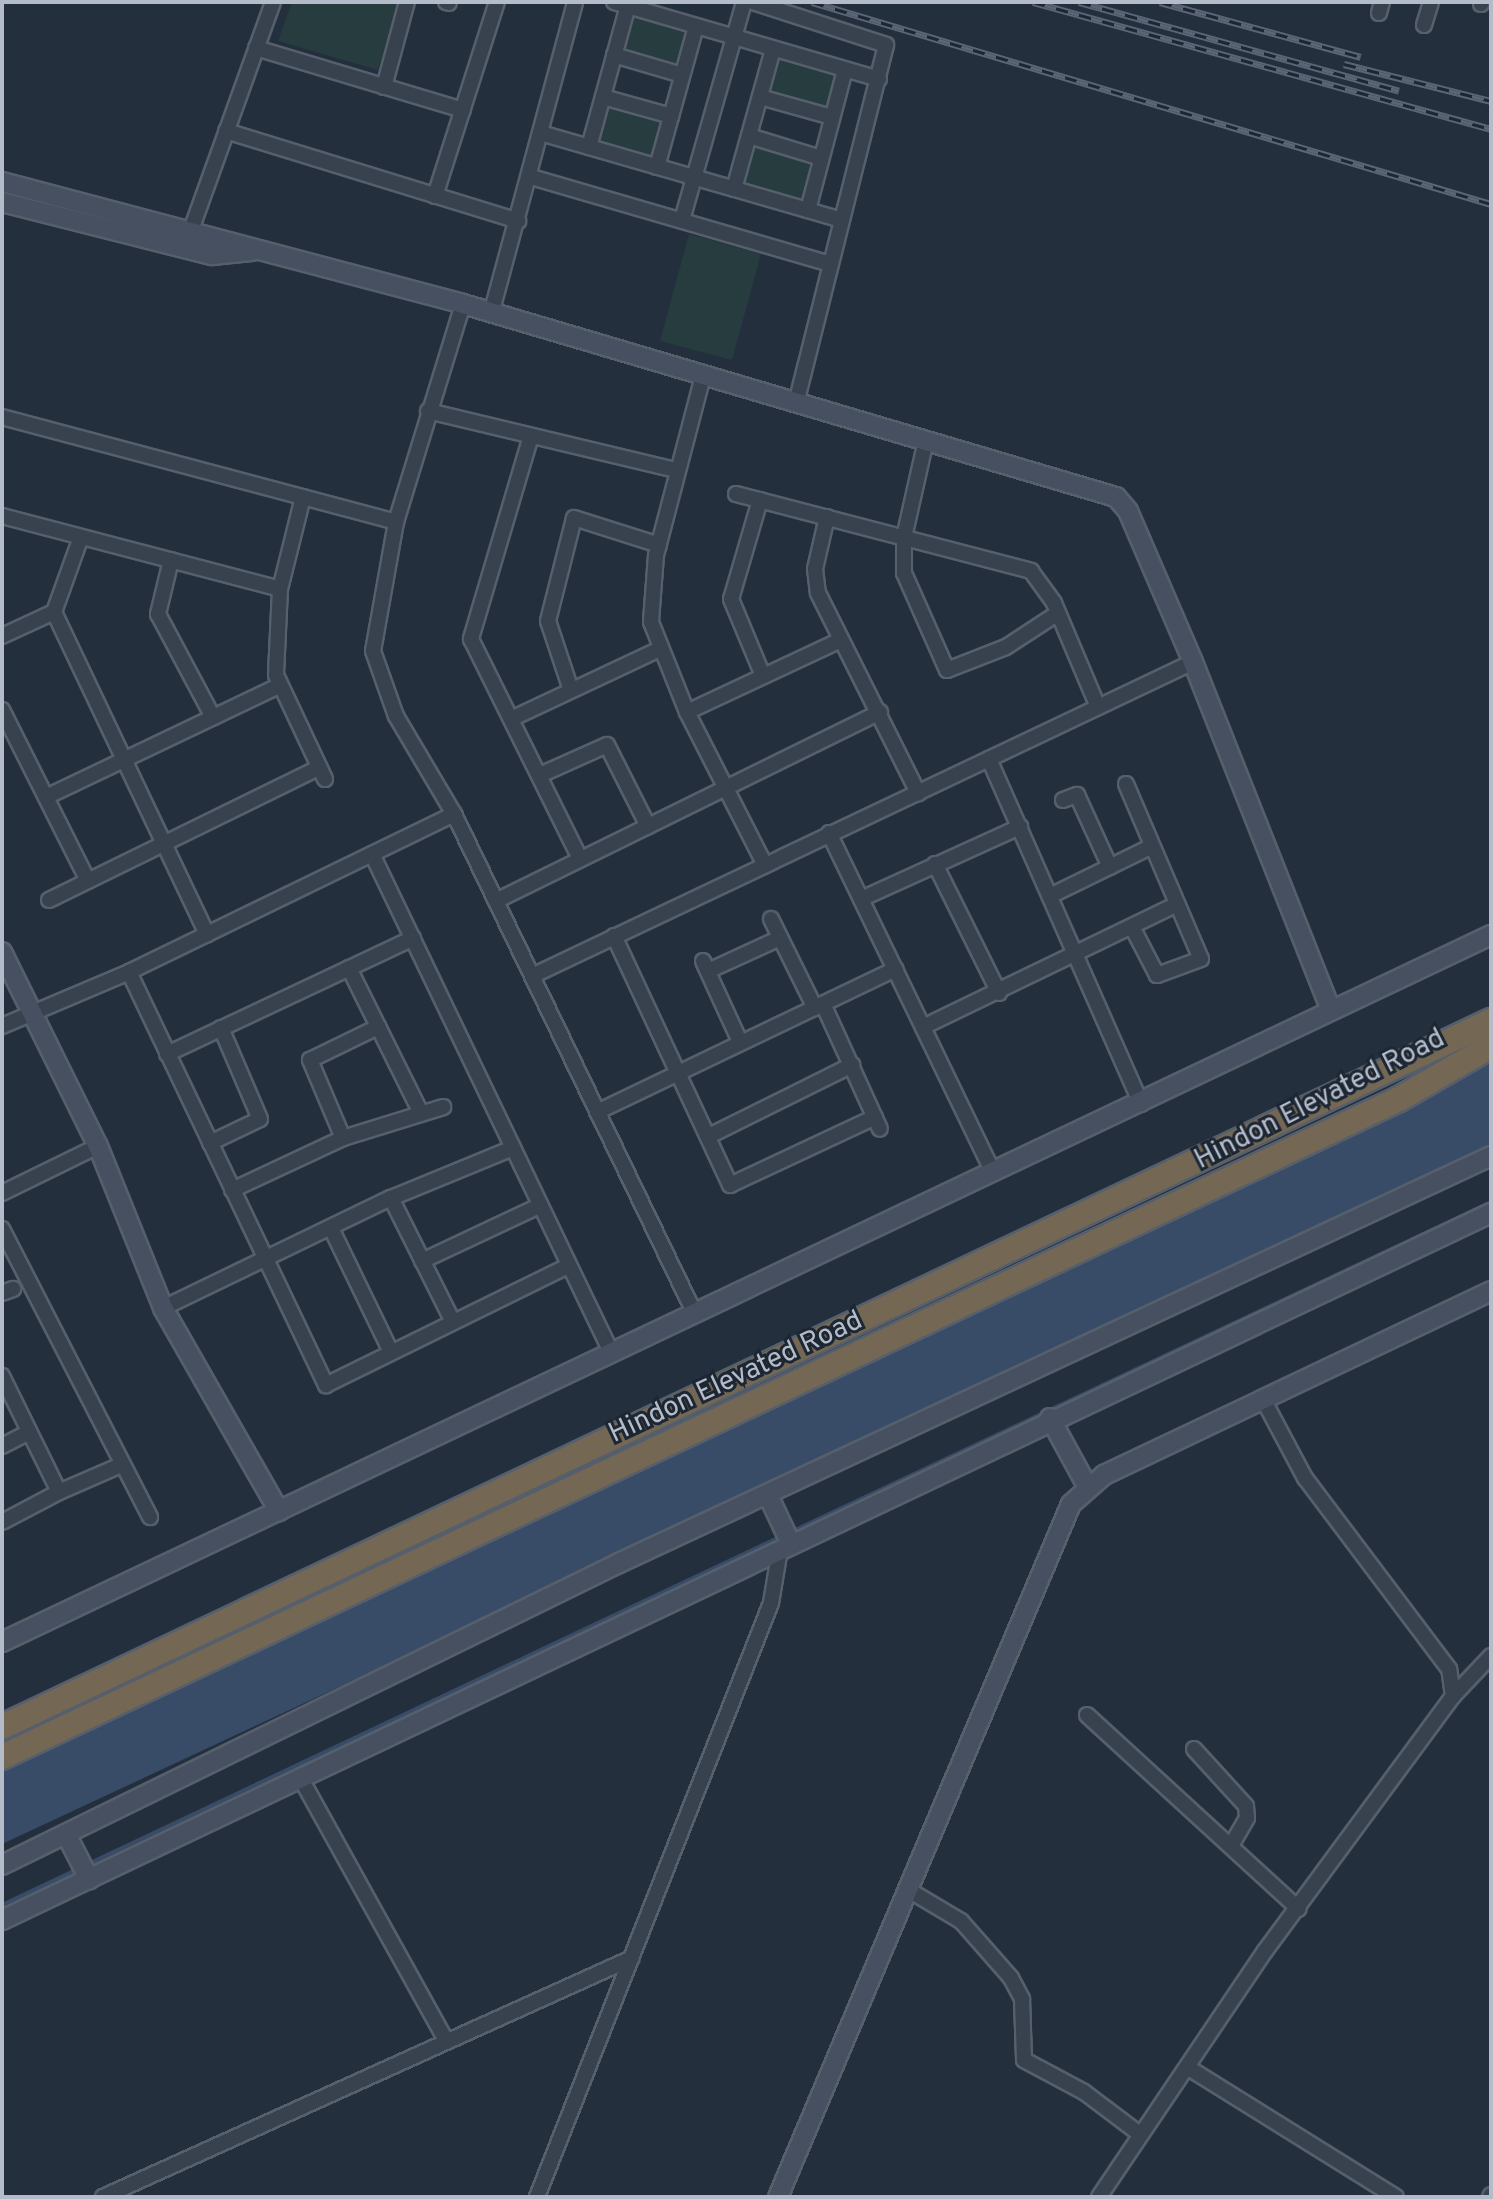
<!DOCTYPE html>
<style>
body{margin:0}
#map{position:relative;width:1493px;height:2199px;overflow:hidden;background:#242f3e;font-family:Overpass,sans-serif}
div>[style]{position:absolute}
.green>*{inset:0;background:#263c3f}
.water>*{inset:0;background:#394c67}
.stream>*{height:4px;margin:-2px;padding:0 2px;transform-origin:2px;border-radius:2px;background:#394c67}
.roads{filter:drop-shadow(2px 0 #565f6c) drop-shadow(-2px 0 #565f6c) drop-shadow(0 2px #565f6c) drop-shadow(0 -2px #565f6c)}
.street>*{height:14px;margin:-7px;padding:0 7px;transform-origin:7px;border-radius:7px;background:#38414e}
.secondary>*{height:18px;margin:-9px;padding:0 9px;transform-origin:9px;border-radius:9px;background:#465061}
.highway>*{height:24px;margin:-12px;padding:0 12px;transform-origin:12px;border-radius:12px;background:#746855}
.rail>*{height:7px;margin-top:-3.5px;transform-origin:0;background:repeating-linear-gradient(90deg,#1d2633 0 12px,#5a6575 0 24px);box-sizing:border-box;border-block:2px solid #5a6575}
span{translate:-50% -50%;white-space:nowrap;text-align:center;line-height:1.15;-webkit-text-stroke:6px #1d2633;paint-order:stroke}
.street-label{font-size:28px;color:#b4bcc9}
.frame{position:absolute;inset:0;border:4px solid #b4bcc9;pointer-events:none}
</style>
<div id="map">
<div class="green">
<i style="clip-path:polygon(292px 2px,398px 2px,378px 70px,278px 41px)"></i>
<i style="clip-path:polygon(631px 11px,691px 29px,679px 69px,619px 51px)"></i>
<i style="clip-path:polygon(780px 55px,839px 73px,828px 113px,768px 95px)"></i>
<i style="clip-path:polygon(606px 102px,666px 120px,654px 159px,594px 142px)"></i>
<i style="clip-path:polygon(754px 144px,814px 161px,802px 201px,742px 184px)"></i>
<i style="clip-path:polygon(689px 234px,761px 254px,732px 360px,660px 341px)"></i>
</div>
<div class="water">
<i style="clip-path:polygon(1491px 1057px,1491px 1150px,2px 1844px,2px 1757px)"></i>
</div>
<div class="stream">
<i style="left:791px;top:1532px;width:774px;rotate:-25.24deg"></i>
<i style="left:86px;top:1865px;width:768px;rotate:-25.3deg"></i>
<i style="left:2px;top:1905px;width:84px;rotate:-25.3deg"></i>
</div>
<div class="roads">
<div class="street">
<i style="left:446px;top:2px;width:3px;rotate:18deg"></i>
<i style="left:614px;top:2px;width:276px;rotate:16.2deg"></i>
<i style="left:753px;top:2px;width:140px;rotate:17.9deg"></i>
<i style="left:886px;top:45px;width:369px;rotate:104.1deg"></i>
<i style="left:1481px;top:4px;width:2px;rotate:-63deg"></i>
<i style="left:1379px;top:13px;width:11px;rotate:-75deg"></i>
<i style="left:1424px;top:25px;width:24px;rotate:-73deg"></i>
<i style="left:256px;top:48px;width:216px;rotate:16.7deg"></i>
<i style="left:614px;top:55px;width:71px;rotate:16.4deg"></i>
<i style="left:384px;top:87px;width:88px;rotate:-74.9deg"></i>
<i style="left:603px;top:97px;width:71px;rotate:15.6deg"></i>
<i style="left:760px;top:97px;width:75px;rotate:15.5deg"></i>
<i style="left:226px;top:131px;width:306px;rotate:17.1deg"></i>
<i style="left:544px;top:134px;width:310px;rotate:16.1deg"></i>
<i style="left:749px;top:136px;width:75px;rotate:17deg"></i>
<i style="left:589px;top:147px;width:147px;rotate:-74.6deg"></i>
<i style="left:657px;top:167px;width:146px;rotate:-74.5deg"></i>
<i style="left:531px;top:177px;width:311px;rotate:16.2deg"></i>
<i style="left:734px;top:189px;width:145px;rotate:-74.4deg"></i>
<i style="left:435px;top:196px;width:204px;rotate:-72.3deg"></i>
<i style="left:808px;top:210px;width:145px;rotate:-75.2deg"></i>
<i style="left:682px;top:220px;width:227px;rotate:-74.1deg"></i>
<i style="left:191px;top:230px;width:242px;rotate:-70.2deg"></i>
<i style="left:463px;top:304px;width:228px;rotate:107.1deg"></i>
<i style="left:396px;top:522px;width:131px;rotate:100.1deg"></i>
<i style="left:373px;top:651px;width:69px;rotate:70.5deg"></i>
<i style="left:396px;top:716px;width:114px;rotate:59.4deg"></i>
<i style="left:454px;top:814px;width:555px;rotate:64.27deg"></i>
<i style="left:491px;top:314px;width:323px;rotate:-74.9deg"></i>
<i style="left:703px;top:376px;width:185px;rotate:104.7deg"></i>
<i style="left:656px;top:555px;width:67px;rotate:94.3deg"></i>
<i style="left:651px;top:622px;width:97px;rotate:68.2deg"></i>
<i style="left:687px;top:712px;width:172px;rotate:63deg"></i>
<i style="left:428px;top:411px;width:254px;rotate:13.4deg"></i>
<i style="left:2px;top:417px;width:408px;rotate:14.9deg"></i>
<i style="left:531px;top:436px;width:212px;rotate:106.5deg"></i>
<i style="left:471px;top:639px;width:246px;rotate:63.6deg"></i>
<i style="left:926px;top:440px;width:100px;rotate:102.7deg"></i>
<i style="left:904px;top:538px;width:35px;rotate:90deg"></i>
<i style="left:904px;top:573px;width:106px;rotate:66.1deg"></i>
<i style="left:947px;top:670px;width:63px;rotate:-21.3deg"></i>
<i style="left:1006px;top:647px;width:62px;rotate:-33.2deg"></i>
<i style="left:736px;top:494px;width:305px;rotate:14.6deg"></i>
<i style="left:1031px;top:571px;width:39px;rotate:54deg"></i>
<i style="left:1054px;top:603px;width:113px;rotate:67.1deg"></i>
<i style="left:303px;top:497px;width:95px;rotate:104deg"></i>
<i style="left:280px;top:589px;width:86px;rotate:92.7deg"></i>
<i style="left:276px;top:675px;width:115px;rotate:64.8deg"></i>
<i style="left:760px;top:500px;width:103px;rotate:106.3deg"></i>
<i style="left:731px;top:599px;width:83px;rotate:67.4deg"></i>
<i style="left:2px;top:516px;width:287px;rotate:14.7deg"></i>
<i style="left:827px;top:517px;width:53px;rotate:103deg"></i>
<i style="left:815px;top:569px;width:24px;rotate:83deg"></i>
<i style="left:818px;top:593px;width:224px;rotate:63.4deg"></i>
<i style="left:81px;top:537px;width:80px;rotate:109.8deg"></i>
<i style="left:54px;top:612px;width:357px;rotate:64.6deg"></i>
<i style="left:171px;top:560px;width:56px;rotate:103.5deg"></i>
<i style="left:158px;top:614px;width:117px;rotate:61.9deg"></i>
<i style="left:2px;top:636px;width:57px;rotate:-24.8deg"></i>
<i style="left:571px;top:690px;width:73px;rotate:-108.4deg"></i>
<i style="left:548px;top:621px;width:106px;rotate:-75.8deg"></i>
<i style="left:574px;top:518px;width:89px;rotate:17.6deg"></i>
<i style="left:2px;top:710px;width:191px;rotate:63.3deg"></i>
<i style="left:687px;top:712px;width:170px;rotate:-25.1deg"></i>
<i style="left:511px;top:719px;width:165px;rotate:-25.2deg"></i>
<i style="left:989px;top:759px;width:377px;rotate:66.2deg"></i>
<i style="left:540px;top:775px;width:73px;rotate:-24.1deg"></i>
<i style="left:607px;top:745px;width:91px;rotate:63.2deg"></i>
<i style="left:1126px;top:784px;width:190px;rotate:66.8deg"></i>
<i style="left:1201px;top:959px;width:47px;rotate:160deg"></i>
<i style="left:1157px;top:975px;width:54px;rotate:-117.5deg"></i>
<i style="left:46px;top:797px;width:258px;rotate:-25.5deg"></i>
<i style="left:1063px;top:800px;width:15px;rotate:-20deg"></i>
<i style="left:1077px;top:795px;width:79px;rotate:65.4deg"></i>
<i style="left:829px;top:833px;width:377px;rotate:64.2deg"></i>
<i style="left:372px;top:854px;width:555px;rotate:64.36deg"></i>
<i style="left:935px;top:864px;width:144px;rotate:63.6deg"></i>
<i style="left:1050px;top:896px;width:111px;rotate:-26.1deg"></i>
<i style="left:861px;top:899px;width:175px;rotate:-24.4deg"></i>
<i style="left:49px;top:900px;width:301px;rotate:-26.1deg"></i>
<i style="left:496px;top:901px;width:428px;rotate:-26.2deg"></i>
<i style="left:771px;top:919px;width:99px;rotate:63.7deg"></i>
<i style="left:614px;top:936px;width:275px;rotate:65deg"></i>
<i style="left:730px;top:1185px;width:160px;rotate:-25.1deg"></i>
<i style="left:703px;top:961px;width:89px;rotate:65.4deg"></i>
<i style="left:349px;top:968px;width:160px;rotate:63.6deg"></i>
<i style="left:708px;top:971px;width:79px;rotate:-24.6deg"></i>
<i style="left:129px;top:972px;width:458px;rotate:64.5deg"></i>
<i style="left:326px;top:1385px;width:270px;rotate:-26.2deg"></i>
<i style="left:532px;top:976px;width:732px;rotate:-25.41deg"></i>
<i style="left:823px;top:1004px;width:137px;rotate:65.5deg"></i>
<i style="left:2px;top:1026px;width:138px;rotate:-23deg"></i>
<i style="left:129px;top:972px;width:361px;rotate:-25.9deg"></i>
<i style="left:923px;top:1027px;width:282px;rotate:-25.8deg"></i>
<i style="left:167px;top:1054px;width:272px;rotate:-25.2deg"></i>
<i style="left:597px;top:1112px;width:331px;rotate:-25.6deg"></i>
<i style="left:709px;top:1136px;width:160px;rotate:-26.4deg"></i>
<i style="left:343px;top:1138px;width:85px;rotate:-112.9deg"></i>
<i style="left:310px;top:1060px;width:76px;rotate:-25.9deg"></i>
<i style="left:210px;top:1143px;width:55px;rotate:-25.6deg"></i>
<i style="left:260px;top:1119px;width:99px;rotate:-113.2deg"></i>
<i style="left:232px;top:1190px;width:123px;rotate:-25.1deg"></i>
<i style="left:343px;top:1138px;width:105px;rotate:-17.2deg"></i>
<i style="left:2px;top:1193px;width:107px;rotate:-26.1deg"></i>
<i style="left:391px;top:1198px;width:136px;rotate:63.4deg"></i>
<i style="left:331px;top:1228px;width:138px;rotate:64.2deg"></i>
<i style="left:2px;top:1229px;width:324px;rotate:62.8deg"></i>
<i style="left:422px;top:1261px;width:129px;rotate:-25.2deg"></i>
<i style="left:2px;top:1293px;width:12px;rotate:-20deg"></i>
<i style="left:163px;top:1308px;width:253px;rotate:-25.8deg"></i>
<i style="left:391px;top:1198px;width:132px;rotate:-22.3deg"></i>
<i style="left:2px;top:1376px;width:129px;rotate:63.8deg"></i>
<i style="left:59px;top:1492px;width:64px;rotate:152.2deg"></i>
<i style="left:2px;top:1446px;width:29px;rotate:-27deg"></i>
<i style="left:59px;top:1492px;width:68px;rotate:-23.5deg"></i>
<i style="left:1453px;top:1696px;width:55px;rotate:-46.5deg"></i>
<i style="left:1087px;top:1715px;width:287px;rotate:42.5deg"></i>
<i style="left:1194px;top:1749px;width:77px;rotate:47.6deg"></i>
<i style="left:1246px;top:1806px;width:12px;rotate:85deg"></i>
<i style="left:1247px;top:1818px;width:32px;rotate:120deg"></i>
<i style="left:300px;top:1777px;width:299px;rotate:61deg"></i>
<i style="left:907px;top:1889px;width:63px;rotate:30.7deg"></i>
<i style="left:961px;top:1921px;width:76px;rotate:48.7deg"></i>
<i style="left:1011px;top:1978px;width:24px;rotate:62deg"></i>
<i style="left:1022px;top:1999px;width:61px;rotate:88.1deg"></i>
<i style="left:1024px;top:2060px;width:68px;rotate:28.1deg"></i>
<i style="left:1084px;top:2092px;width:71px;rotate:37deg"></i>
<i style="left:1187px;top:2067px;width:246px;rotate:31.9deg"></i>
<i style="left:103px;top:2197px;width:580px;rotate:-24.31deg"></i>
<i style="left:537px;top:2197px;width:638px;rotate:-68.5deg"></i>
<i style="left:771px;top:1603px;width:55px;rotate:-80.5deg"></i>
<i style="left:1099px;top:2197px;width:297px;rotate:-56deg"></i>
<i style="left:1265px;top:1951px;width:317px;rotate:-53.6deg"></i>
<i style="left:1453px;top:1696px;width:27px;rotate:-98deg"></i>
<i style="left:1449px;top:1669px;width:239px;rotate:-127deg"></i>
<i style="left:1305px;top:1478px;width:89px;rotate:-118deg"></i>
<i style="left:1490px;top:2197px;width:2px;rotate:-63deg"></i>
</div>
<div class="secondary">
<i style="left:2px;top:182px;width:477px;rotate:14.8deg"></i>
<i style="left:463px;top:304px;width:681px;rotate:16.47deg"></i>
<i style="left:1116px;top:497px;width:18px;rotate:49deg"></i>
<i style="left:1128px;top:511px;width:164px;rotate:66.7deg"></i>
<i style="left:1193px;top:662px;width:372px;rotate:68.4deg"></i>
<i style="left:2px;top:202px;width:217px;rotate:14.2deg"></i>
<i style="left:212px;top:255px;width:40px;rotate:-5.7deg"></i>
<i style="left:2px;top:952px;width:216px;rotate:63.7deg"></i>
<i style="left:98px;top:1146px;width:175px;rotate:68.1deg"></i>
<i style="left:163px;top:1308px;width:234px;rotate:60.3deg"></i>
<i style="left:1050px;top:1418px;width:77px;rotate:61.4deg"></i>
<i style="left:768px;top:1495px;width:54px;rotate:64.9deg"></i>
<i style="left:2px;top:1642px;width:1648px;rotate:-25.4deg"></i>
<i style="left:66px;top:1834px;width:51px;rotate:62.9deg"></i>
<i style="left:2px;top:1865px;width:687px;rotate:-26.08deg"></i>
<i style="left:619px;top:1563px;width:962px;rotate:-25.02deg"></i>
<i style="left:2px;top:1920px;width:1648px;rotate:-25.4deg"></i>
<i style="left:778px;top:2197px;width:752px;rotate:-67.08deg"></i>
<i style="left:1071px;top:1504px;width:44px;rotate:-41.3deg"></i>
<i style="left:1104px;top:1475px;width:429px;rotate:-25.4deg"></i>
</div>
<div class="highway">
<i style="left:2px;top:1727px;width:1648px;rotate:-25.37deg"></i>
<i style="left:2px;top:1757px;width:1544px;rotate:-25.22deg"></i>
<i style="left:1399px;top:1099px;width:106px;rotate:-29.9deg"></i>
</div>
</div>
<div class="rail">
<i style="left:812px;top:2px;width:708px;rotate:16.57deg"></i>
<i style="left:1033px;top:2px;width:475px;rotate:15.5deg"></i>
<i style="left:1079px;top:2px;width:332px;rotate:15.5deg"></i>
<i style="left:1160px;top:2px;width:208px;rotate:15.3deg"></i>
<i style="left:1344px;top:64px;width:152px;rotate:14.1deg"></i>
</div>
<div class="street-label">
<span style="left:1320px;top:1100px;rotate:-27deg">Hindon Elevated Road</span>
<span style="left:736px;top:1378px;rotate:-25deg">Hindon Elevated Road</span>
</div>
<div class="frame"></div>
</div>
